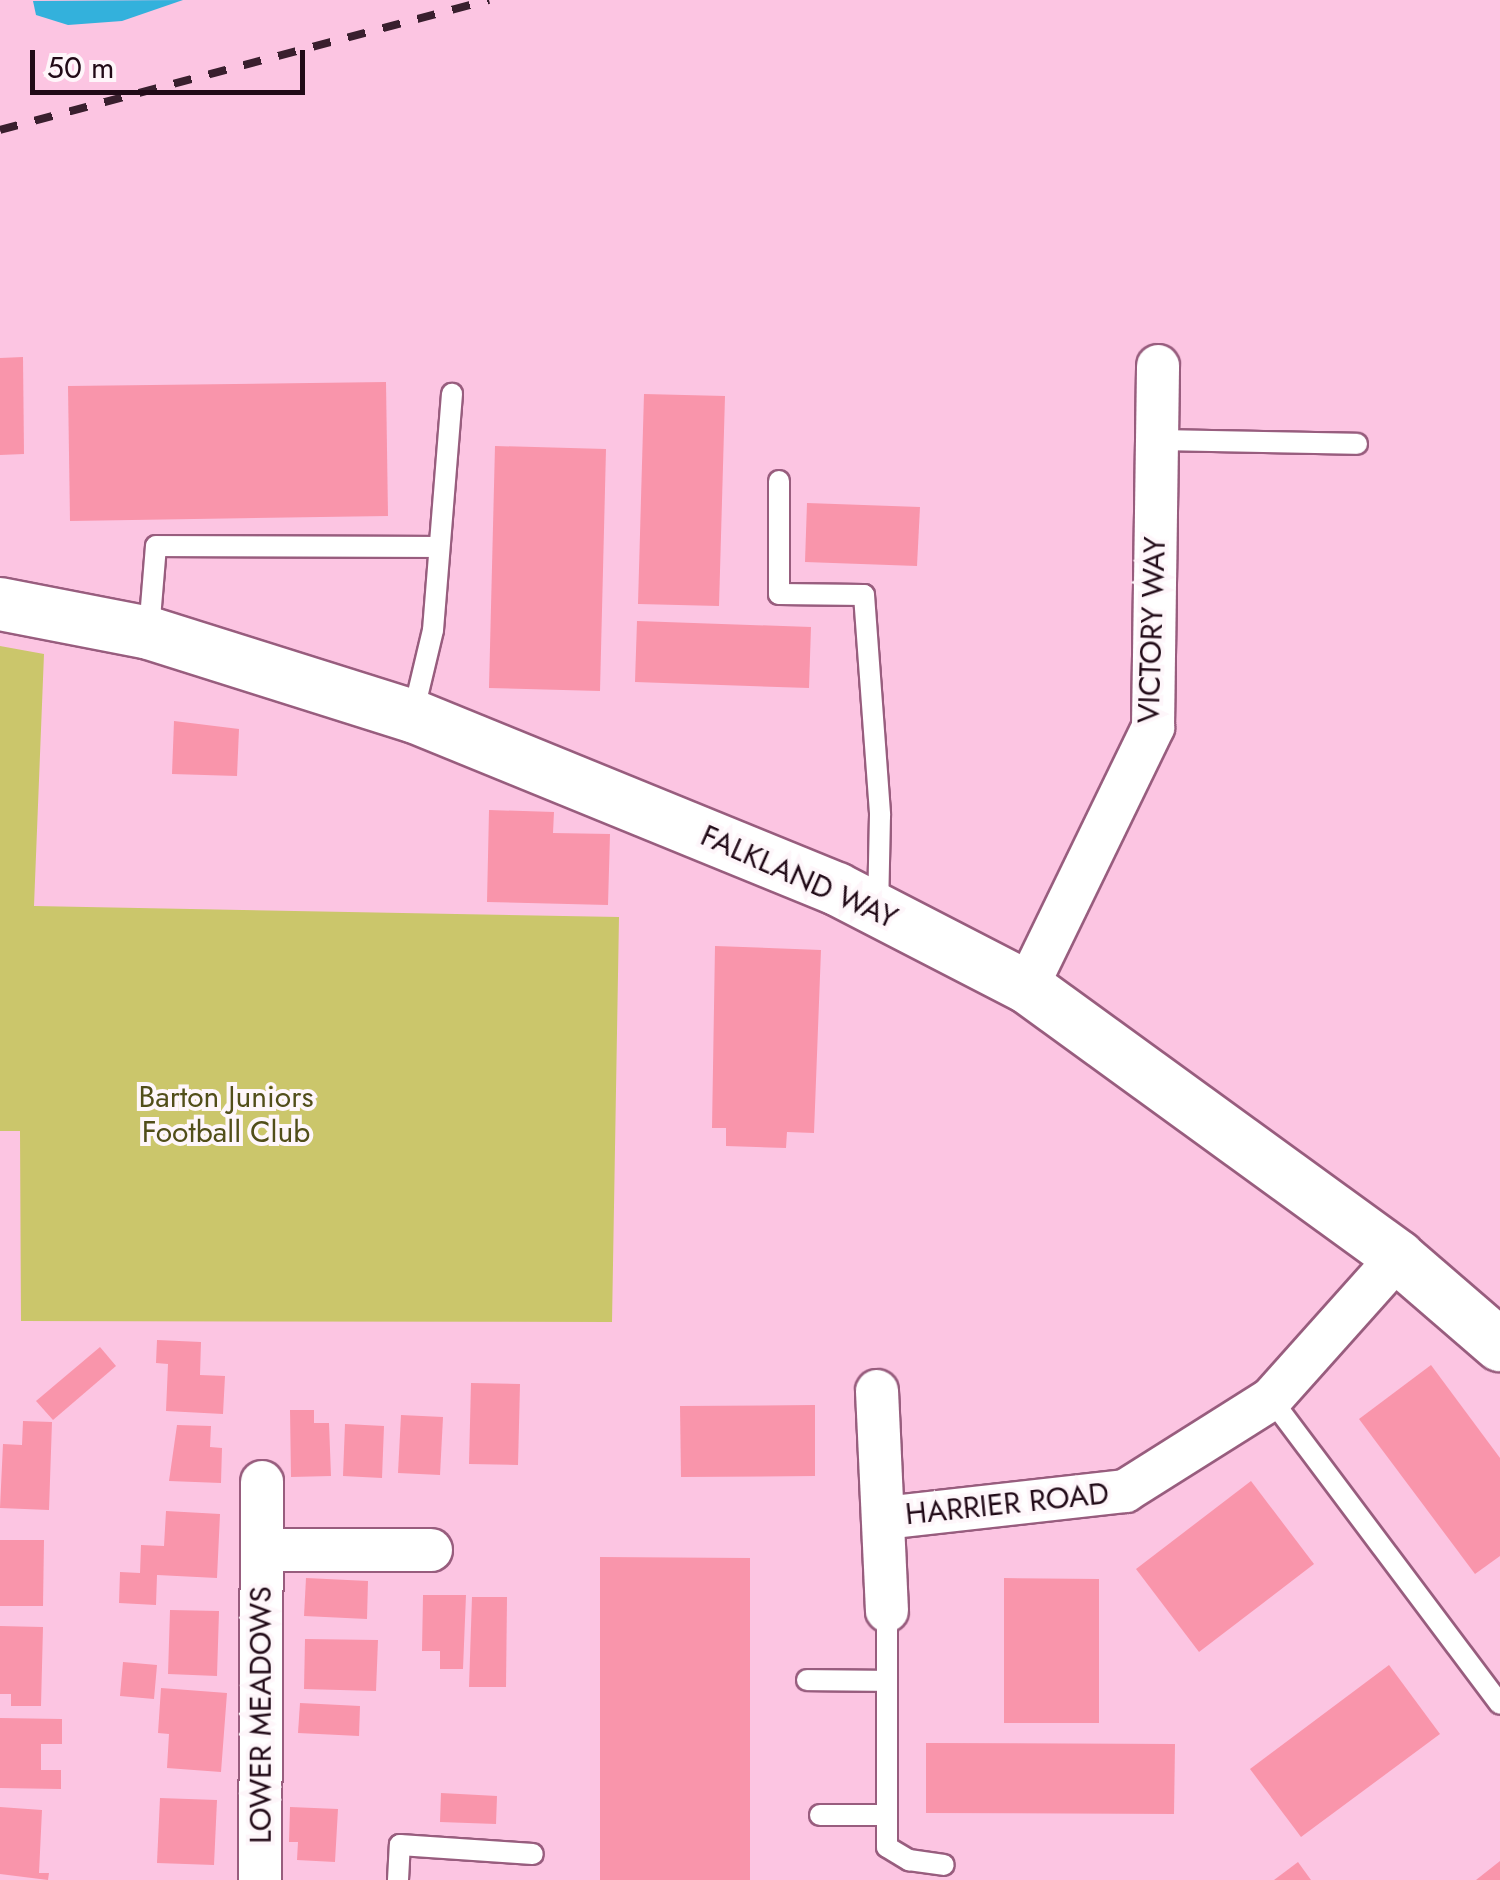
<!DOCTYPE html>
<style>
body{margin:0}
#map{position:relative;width:1500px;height:1880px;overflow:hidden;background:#fcc5e2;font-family:Jost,sans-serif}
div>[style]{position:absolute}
.green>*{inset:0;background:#cbc66b}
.water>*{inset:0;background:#33b1dc}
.building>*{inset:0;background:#f995ab}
.roads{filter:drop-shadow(2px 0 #985d7e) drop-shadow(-2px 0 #985d7e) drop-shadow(0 2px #985d7e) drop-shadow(0 -2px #985d7e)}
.service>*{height:20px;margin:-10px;padding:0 10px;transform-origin:10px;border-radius:10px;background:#fff}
.minor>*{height:42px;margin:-21px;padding:0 21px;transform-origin:21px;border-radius:21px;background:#fff}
.tertiary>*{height:52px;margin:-26px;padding:0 26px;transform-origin:26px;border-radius:26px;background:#fff}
.rail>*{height:8px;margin-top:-4px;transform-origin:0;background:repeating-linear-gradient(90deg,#391f2e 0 18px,transparent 0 36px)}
span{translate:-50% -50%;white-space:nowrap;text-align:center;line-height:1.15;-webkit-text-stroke:8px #fef6fa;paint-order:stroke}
.street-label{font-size:30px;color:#210a17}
.park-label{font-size:30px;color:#514e19}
.scale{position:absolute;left:30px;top:50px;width:275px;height:45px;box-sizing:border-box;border:5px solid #210a17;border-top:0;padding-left:12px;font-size:30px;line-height:35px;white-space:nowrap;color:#210a17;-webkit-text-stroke:8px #fef6fa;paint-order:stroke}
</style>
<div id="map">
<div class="green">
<i style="clip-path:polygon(0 646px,44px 654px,34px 906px,619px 917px,612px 1322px,21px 1321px,20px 1131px,0 1131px)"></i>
</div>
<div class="water">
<i style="clip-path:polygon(183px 0,122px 21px,68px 25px,36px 15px,33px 1px)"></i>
</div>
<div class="building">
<i style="clip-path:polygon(23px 357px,24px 454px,0 455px,0 358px)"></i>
<i style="clip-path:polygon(386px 382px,388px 516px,70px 521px,68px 386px)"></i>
<i style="clip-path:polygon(644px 394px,725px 396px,719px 606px,638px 604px)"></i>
<i style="clip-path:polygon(495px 446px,606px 449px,600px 691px,489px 688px)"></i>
<i style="clip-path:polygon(807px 503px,920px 507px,917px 566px,805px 562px)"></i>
<i style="clip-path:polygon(637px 621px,811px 627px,809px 688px,635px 682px)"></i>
<i style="clip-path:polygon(174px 721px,239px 729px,237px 776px,172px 774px)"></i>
<i style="clip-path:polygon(489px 810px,554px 812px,553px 833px,610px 834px,608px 905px,487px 902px)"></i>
<i style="clip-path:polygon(715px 946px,821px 950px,814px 1133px,787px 1132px,786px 1148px,726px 1146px,726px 1128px,712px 1128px)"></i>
<i style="clip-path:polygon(157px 1340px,201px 1342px,200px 1375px,225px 1376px,223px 1414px,166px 1411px,168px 1364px,156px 1363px)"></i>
<i style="clip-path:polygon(100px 1347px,116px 1366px,53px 1420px,36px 1401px)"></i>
<i style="clip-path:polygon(1431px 1365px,1500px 1458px,1500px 1556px,1475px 1574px,1359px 1419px)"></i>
<i style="clip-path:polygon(471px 1383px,520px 1384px,518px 1465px,469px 1464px)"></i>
<i style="clip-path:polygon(815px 1405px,815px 1476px,681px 1477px,680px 1406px)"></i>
<i style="clip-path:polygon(290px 1410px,314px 1410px,314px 1423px,329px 1423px,331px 1476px,291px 1477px)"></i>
<i style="clip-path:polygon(401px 1415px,443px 1417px,440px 1475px,398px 1473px)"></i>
<i style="clip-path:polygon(23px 1421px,52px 1422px,49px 1510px,0 1508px,3px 1444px,22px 1445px)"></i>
<i style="clip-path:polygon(345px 1424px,384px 1426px,382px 1478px,343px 1476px)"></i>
<i style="clip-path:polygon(177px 1425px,211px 1426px,210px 1447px,222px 1448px,221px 1483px,169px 1481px)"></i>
<i style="clip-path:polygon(1251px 1481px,1314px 1564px,1199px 1652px,1136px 1569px)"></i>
<i style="clip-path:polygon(166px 1511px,220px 1514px,217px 1578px,157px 1575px,156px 1605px,119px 1603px,120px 1572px,140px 1573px,141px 1545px,164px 1546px)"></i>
<i style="clip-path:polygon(0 1540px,44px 1540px,43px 1606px,0 1606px)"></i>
<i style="clip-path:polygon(600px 1557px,750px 1558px,750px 1880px,600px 1880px)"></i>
<i style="clip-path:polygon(306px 1578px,368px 1581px,367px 1619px,304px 1616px)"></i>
<i style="clip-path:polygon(1004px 1578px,1099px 1579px,1099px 1723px,1004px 1723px)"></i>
<i style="clip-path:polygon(423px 1595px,466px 1595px,463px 1669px,440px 1669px,440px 1651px,422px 1651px)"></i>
<i style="clip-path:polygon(472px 1597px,507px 1597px,506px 1687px,469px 1687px)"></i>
<i style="clip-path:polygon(170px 1610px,219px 1611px,217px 1676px,168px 1674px)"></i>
<i style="clip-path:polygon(0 1626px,43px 1627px,41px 1706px,11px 1706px,11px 1694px,0 1694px)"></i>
<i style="clip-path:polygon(305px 1639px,378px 1640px,376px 1691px,304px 1689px)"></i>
<i style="clip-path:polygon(123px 1662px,157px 1665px,154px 1699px,120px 1696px)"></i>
<i style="clip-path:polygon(1389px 1665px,1440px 1734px,1301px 1837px,1250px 1769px)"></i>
<i style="clip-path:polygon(161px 1688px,227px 1693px,221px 1772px,167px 1768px,169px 1734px,158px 1733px)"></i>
<i style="clip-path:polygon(300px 1703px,360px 1706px,359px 1736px,298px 1733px)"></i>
<i style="clip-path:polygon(0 1718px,62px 1719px,62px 1744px,41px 1744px,41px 1770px,61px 1770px,61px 1789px,0 1788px)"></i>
<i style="clip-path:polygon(926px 1743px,1175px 1744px,1174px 1814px,926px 1813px)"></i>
<i style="clip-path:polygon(441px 1793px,497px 1796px,496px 1824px,440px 1822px)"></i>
<i style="clip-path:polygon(160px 1798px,217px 1800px,214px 1865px,157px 1863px)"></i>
<i style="clip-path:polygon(0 1807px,42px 1810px,39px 1873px,49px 1873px,48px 1880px,0 1874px)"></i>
<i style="clip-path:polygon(290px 1807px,338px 1809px,335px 1862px,297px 1860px,298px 1842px,289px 1842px)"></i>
<i style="clip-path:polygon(1500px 1861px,1500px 1880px,1476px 1880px)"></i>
<i style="clip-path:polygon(1298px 1862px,1311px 1880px,1274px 1880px)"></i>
</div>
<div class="roads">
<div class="service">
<i style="left:1157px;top:440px;width:200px;rotate:1.1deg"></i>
<i style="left:779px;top:481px;width:113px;rotate:90deg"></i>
<i style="left:779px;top:594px;width:85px;rotate:0.7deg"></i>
<i style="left:864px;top:595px;width:221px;rotate:85.8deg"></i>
<i style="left:880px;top:815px;width:93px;rotate:91.2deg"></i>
<i style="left:149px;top:631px;width:85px;rotate:-85.3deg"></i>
<i style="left:156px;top:546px;width:283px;rotate:0.2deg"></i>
<i style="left:413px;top:714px;width:86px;rotate:-76.6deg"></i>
<i style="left:433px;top:630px;width:237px;rotate:-85.4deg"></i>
<i style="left:1271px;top:1399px;width:381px;rotate:53.1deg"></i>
<i style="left:887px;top:1611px;width:236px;rotate:90deg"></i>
<i style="left:887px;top:1847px;width:26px;rotate:31deg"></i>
<i style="left:909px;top:1860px;width:35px;rotate:8deg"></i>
<i style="left:807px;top:1680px;width:80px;rotate:0.7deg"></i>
<i style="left:820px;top:1815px;width:66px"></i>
<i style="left:398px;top:1880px;width:35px;rotate:-87deg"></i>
<i style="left:400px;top:1845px;width:133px;rotate:3.9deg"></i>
</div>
<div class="minor">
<i style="left:1027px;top:987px;width:289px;rotate:-64.1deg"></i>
<i style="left:1153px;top:727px;width:361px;rotate:-89.2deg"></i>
<i style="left:877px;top:1391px;width:220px;rotate:87.4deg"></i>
<i style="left:884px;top:1518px;width:243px;rotate:-6.4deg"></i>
<i style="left:1125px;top:1491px;width:173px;rotate:-32.2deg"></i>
<i style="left:1271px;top:1399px;width:191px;rotate:-48.2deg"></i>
<i style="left:262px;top:1550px;width:169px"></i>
<i style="left:260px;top:1880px;width:398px;rotate:-89.7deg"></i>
</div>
<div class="tertiary">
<i style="left:0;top:604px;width:152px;rotate:11deg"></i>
<i style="left:149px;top:633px;width:277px;rotate:17.5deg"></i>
<i style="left:413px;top:716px;width:458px;rotate:22.2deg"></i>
<i style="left:837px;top:889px;width:214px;rotate:27.3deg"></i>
<i style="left:1027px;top:987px;width:459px;rotate:36deg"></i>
<i style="left:1398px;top:1257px;width:135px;rotate:40.8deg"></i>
</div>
</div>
<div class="rail">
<i style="left:0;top:130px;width:506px;rotate:-14.89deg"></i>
</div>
<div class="street-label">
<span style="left:1152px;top:630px;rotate:-88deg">VICTORY WAY</span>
<span style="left:799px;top:877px;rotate:24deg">FALKLAND WAY</span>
<span style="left:1007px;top:1504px;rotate:-6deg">HARRIER ROAD</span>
<span style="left:261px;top:1715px;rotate:-90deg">LOWER MEADOWS</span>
</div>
<div class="park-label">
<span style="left:226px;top:1114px">Barton Juniors<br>Football Club</span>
</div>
<div class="scale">50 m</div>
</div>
